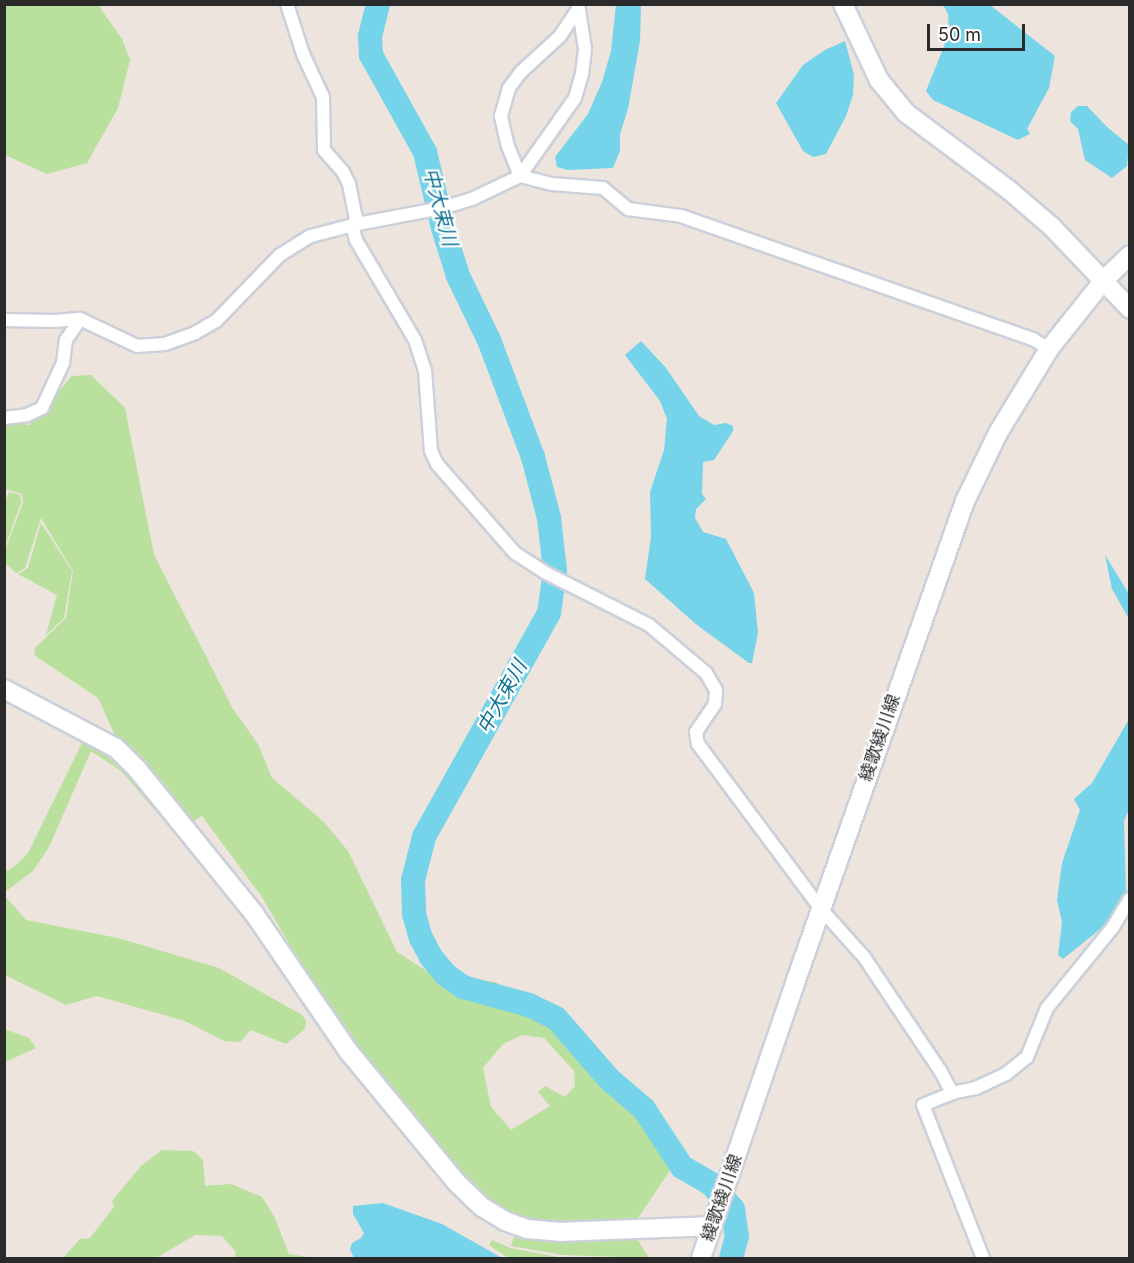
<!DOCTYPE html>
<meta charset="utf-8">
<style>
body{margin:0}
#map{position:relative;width:1134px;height:1263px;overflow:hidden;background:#ece4dd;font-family:Inter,"Noto Sans JP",sans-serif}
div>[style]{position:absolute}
.green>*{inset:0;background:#b9e09c}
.water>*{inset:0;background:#75d4e9}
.river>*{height:24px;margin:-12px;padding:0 12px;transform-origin:12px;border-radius:12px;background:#75d4e9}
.roads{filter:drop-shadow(2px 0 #cbd0db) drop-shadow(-2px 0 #cbd0db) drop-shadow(0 2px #cbd0db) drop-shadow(0 -2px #cbd0db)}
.street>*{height:12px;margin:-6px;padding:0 6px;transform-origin:6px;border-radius:6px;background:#fff}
.secondary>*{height:18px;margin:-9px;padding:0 9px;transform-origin:9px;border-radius:9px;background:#fff}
span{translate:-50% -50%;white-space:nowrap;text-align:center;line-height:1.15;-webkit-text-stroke:4.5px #fff;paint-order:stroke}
.street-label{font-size:18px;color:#2a2a2a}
.water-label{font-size:20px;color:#137395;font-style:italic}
.frame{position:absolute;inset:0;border:6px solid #2a2a2a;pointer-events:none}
.scale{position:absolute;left:927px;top:24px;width:98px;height:27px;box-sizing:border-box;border:3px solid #2a2a2a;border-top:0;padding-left:8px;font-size:18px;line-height:21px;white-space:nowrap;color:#2a2a2a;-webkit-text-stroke:4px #fff;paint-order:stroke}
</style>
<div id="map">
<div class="green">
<i style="clip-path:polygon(5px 4px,98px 5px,122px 39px,130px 60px,118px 108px,87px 163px,47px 174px,5px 155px)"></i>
<i style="clip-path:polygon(evenodd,91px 375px,125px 408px,154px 555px,233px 709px,258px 744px,272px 778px,324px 822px,348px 851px,397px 952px,433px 975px,495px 982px,542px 1002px,609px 1087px,640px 1115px,671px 1169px,636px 1221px,578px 1224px,526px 1220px,491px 1205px,464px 1180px,374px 1071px,324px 1004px,262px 897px,202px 816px,192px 822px,119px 744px,98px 698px,34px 655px,35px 648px,66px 618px,73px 571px,41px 518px,25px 568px,16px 573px,5px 563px,4px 553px,23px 503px,22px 494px,5px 489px,5px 422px,29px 425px,72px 376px,91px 375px,522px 1035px,544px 1038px,574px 1071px,575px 1086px,565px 1097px,545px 1086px,538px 1092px,550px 1106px,511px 1130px,491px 1107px,483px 1068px,503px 1044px,522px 1035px)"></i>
<i style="clip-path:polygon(9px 492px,20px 495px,21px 503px,5px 547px,5px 502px)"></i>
<i style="clip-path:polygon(41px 523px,72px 571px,64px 618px,46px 635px,57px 595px,18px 574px,28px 568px)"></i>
<i style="clip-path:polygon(84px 739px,120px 763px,181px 834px,178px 837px,121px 771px,91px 751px,49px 847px,33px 871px,5px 892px,5px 872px,15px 866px,28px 853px)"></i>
<i style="clip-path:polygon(5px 896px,26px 920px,118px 938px,219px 968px,302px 1015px,306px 1021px,305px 1029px,286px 1044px,251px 1030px,240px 1042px,224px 1041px,185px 1021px,97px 996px,66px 1005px,5px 975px)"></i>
<i style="clip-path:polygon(4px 1029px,29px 1038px,36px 1048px,5px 1062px)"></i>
<i style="clip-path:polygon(162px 1150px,193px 1151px,203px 1160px,205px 1186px,231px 1184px,262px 1197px,274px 1216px,289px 1254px,314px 1258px,236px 1258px,235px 1251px,222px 1236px,195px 1235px,156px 1258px,63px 1258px,80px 1239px,90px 1238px,114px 1207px,112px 1201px,141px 1166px)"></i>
<i style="clip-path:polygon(515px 1234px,569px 1242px,637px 1239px,649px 1258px,563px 1255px,511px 1246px)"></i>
<i style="clip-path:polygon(492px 1240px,510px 1248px,558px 1257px,594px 1258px,508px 1258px,489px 1245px)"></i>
</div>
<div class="water">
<i style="clip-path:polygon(616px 5px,641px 5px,640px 41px,628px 109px,620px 134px,620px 151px,613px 168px,568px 170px,557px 167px,555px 157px,588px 114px,602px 82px,611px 51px)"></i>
<i style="clip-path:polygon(943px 5px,990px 5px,1055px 56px,1049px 88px,1027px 129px,1030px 134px,1018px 140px,933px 100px,926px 91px,949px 34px,948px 14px)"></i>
<i style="clip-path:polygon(845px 41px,854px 75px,853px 95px,846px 116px,826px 154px,813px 157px,803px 151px,776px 103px,803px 65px,825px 50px)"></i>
<i style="clip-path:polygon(1078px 106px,1087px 106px,1107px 127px,1129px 145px,1127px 166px,1112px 178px,1085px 160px,1078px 129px,1070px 121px,1071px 112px)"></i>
<i style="clip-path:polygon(641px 341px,666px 368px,699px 416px,714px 425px,726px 423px,733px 426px,733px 431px,714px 460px,703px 462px,702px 494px,706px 499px,696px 509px,695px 518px,703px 532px,726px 539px,754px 593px,758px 633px,752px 663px,749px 663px,697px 625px,645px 579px,651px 537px,650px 492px,664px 450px,667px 419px,660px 401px,625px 355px)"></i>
<i style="clip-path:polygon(1105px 555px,1129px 594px,1129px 619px,1112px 589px)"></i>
<i style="clip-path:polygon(1128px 721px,1130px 807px,1124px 821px,1126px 892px,1119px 914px,1063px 959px,1058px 955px,1062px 922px,1057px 900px,1062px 863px,1080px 810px,1074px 799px,1092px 783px)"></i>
<i style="clip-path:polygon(383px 1203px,442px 1224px,502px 1258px,354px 1258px,350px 1249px,352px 1243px,361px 1238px,364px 1233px,353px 1214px,353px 1206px)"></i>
</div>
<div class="river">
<i style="left:378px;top:4px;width:34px;rotate:104deg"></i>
<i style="left:370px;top:37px;width:18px;rotate:87deg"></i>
<i style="left:371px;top:55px;width:111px;rotate:60.9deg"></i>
<i style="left:425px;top:152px;width:78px;rotate:76.7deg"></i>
<i style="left:443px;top:228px;width:50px;rotate:72.6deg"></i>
<i style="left:458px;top:276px;width:71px;rotate:64.2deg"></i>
<i style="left:489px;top:340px;width:125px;rotate:69.4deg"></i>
<i style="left:533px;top:457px;width:63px;rotate:75.3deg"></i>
<i style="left:549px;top:518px;width:53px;rotate:83.5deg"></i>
<i style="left:555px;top:571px;width:42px;rotate:98.1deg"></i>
<i style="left:549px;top:613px;width:257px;rotate:119.2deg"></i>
<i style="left:424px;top:837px;width:44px;rotate:104.3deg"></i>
<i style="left:413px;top:880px;width:34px;rotate:88deg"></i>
<i style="left:414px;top:914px;width:25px;rotate:74deg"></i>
<i style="left:421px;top:938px;width:21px;rotate:62deg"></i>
<i style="left:431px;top:957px;width:23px;rotate:50deg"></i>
<i style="left:446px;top:975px;width:21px;rotate:35deg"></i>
<i style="left:463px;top:987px;width:68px;rotate:15.3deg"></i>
<i style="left:529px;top:1005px;width:30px;rotate:26deg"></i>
<i style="left:556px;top:1018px;width:81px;rotate:49deg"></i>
<i style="left:609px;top:1079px;width:46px;rotate:40.6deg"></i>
<i style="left:644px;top:1109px;width:69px;rotate:56.8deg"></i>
<i style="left:682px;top:1167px;width:34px;rotate:30deg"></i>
<i style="left:711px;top:1184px;width:33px;rotate:49deg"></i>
<i style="left:733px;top:1209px;width:27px;rotate:82deg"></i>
<i style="left:737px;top:1236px;width:23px;rotate:105deg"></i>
</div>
<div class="roads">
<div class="street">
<i style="left:287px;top:4px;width:52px;rotate:72.3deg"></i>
<i style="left:303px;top:54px;width:47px;rotate:65.1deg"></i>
<i style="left:323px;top:97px;width:53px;rotate:88.9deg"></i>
<i style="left:324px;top:150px;width:29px;rotate:49deg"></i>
<i style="left:343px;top:172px;width:13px;rotate:63deg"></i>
<i style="left:349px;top:184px;width:41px;rotate:78.7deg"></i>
<i style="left:520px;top:176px;width:33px;rotate:14deg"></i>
<i style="left:552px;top:184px;width:51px;rotate:4.5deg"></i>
<i style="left:603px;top:188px;width:33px;rotate:40deg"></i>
<i style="left:628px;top:209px;width:53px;rotate:7.5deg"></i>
<i style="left:681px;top:216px;width:373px;rotate:19.3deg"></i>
<i style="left:1033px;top:339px;width:19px;rotate:32deg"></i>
<i style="left:520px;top:176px;width:31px;rotate:-112deg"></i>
<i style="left:508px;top:147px;width:32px;rotate:-103deg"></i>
<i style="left:501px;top:116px;width:29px;rotate:-74deg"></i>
<i style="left:509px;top:88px;width:21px;rotate:-53deg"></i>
<i style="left:522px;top:71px;width:52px;rotate:-42.6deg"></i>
<i style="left:560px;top:36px;width:32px;rotate:-56deg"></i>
<i style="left:352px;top:225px;width:16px;rotate:75deg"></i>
<i style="left:356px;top:240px;width:116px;rotate:59.5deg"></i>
<i style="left:415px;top:340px;width:32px;rotate:72deg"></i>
<i style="left:425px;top:370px;width:81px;rotate:85.8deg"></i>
<i style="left:431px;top:451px;width:14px;rotate:65deg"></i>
<i style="left:437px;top:464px;width:118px;rotate:48.8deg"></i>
<i style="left:515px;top:553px;width:35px;rotate:33deg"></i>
<i style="left:544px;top:572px;width:118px;rotate:26.8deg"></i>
<i style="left:649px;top:625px;width:75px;rotate:40.1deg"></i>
<i style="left:706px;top:673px;width:20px;rotate:60deg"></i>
<i style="left:716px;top:690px;width:14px;rotate:94deg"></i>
<i style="left:715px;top:704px;width:34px;rotate:124deg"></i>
<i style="left:696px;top:732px;width:12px;rotate:81deg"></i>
<i style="left:698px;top:744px;width:206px;rotate:53.3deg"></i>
<i style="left:821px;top:909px;width:64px;rotate:48.1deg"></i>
<i style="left:864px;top:957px;width:138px;rotate:56.2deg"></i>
<i style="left:941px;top:1072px;width:24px;rotate:62deg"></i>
<i style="left:4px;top:320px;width:51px;rotate:1.1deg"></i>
<i style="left:55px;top:321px;width:25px;rotate:-5deg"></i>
<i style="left:4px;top:418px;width:23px;rotate:-7deg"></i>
<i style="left:27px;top:415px;width:17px;rotate:-25deg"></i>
<i style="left:42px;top:408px;width:50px;rotate:-65deg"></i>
<i style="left:63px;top:363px;width:23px;rotate:-83deg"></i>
<i style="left:66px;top:340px;width:25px;rotate:-56deg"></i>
<i style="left:80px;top:319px;width:63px;rotate:25.3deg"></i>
<i style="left:137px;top:346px;width:28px;rotate:-4deg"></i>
<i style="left:165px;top:344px;width:32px;rotate:-20deg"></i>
<i style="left:195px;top:333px;width:24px;rotate:-30deg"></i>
<i style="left:216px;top:321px;width:92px;rotate:-45.9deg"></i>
<i style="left:280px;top:255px;width:36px;rotate:-32deg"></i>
<i style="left:311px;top:236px;width:48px;rotate:-14.6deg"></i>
<i style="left:357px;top:224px;width:86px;rotate:-10.7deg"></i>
<i style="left:442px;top:208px;width:31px;rotate:-17deg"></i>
<i style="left:472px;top:199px;width:53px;rotate:-25.6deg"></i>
<i style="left:520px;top:176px;width:95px;rotate:-54.8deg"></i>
<i style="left:575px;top:98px;width:25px;rotate:-74deg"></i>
<i style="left:582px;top:74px;width:25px;rotate:-83deg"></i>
<i style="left:585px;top:49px;width:46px;rotate:-98.8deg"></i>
<i style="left:983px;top:1258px;width:164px;rotate:-111.4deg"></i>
<i style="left:923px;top:1105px;width:31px;rotate:-22deg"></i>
<i style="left:952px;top:1093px;width:25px;rotate:-12deg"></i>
<i style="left:976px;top:1088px;width:33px;rotate:-25deg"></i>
<i style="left:1006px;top:1074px;width:27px;rotate:-39deg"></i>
<i style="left:1027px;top:1057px;width:53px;rotate:-67.8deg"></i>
<i style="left:1047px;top:1008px;width:104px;rotate:-50.8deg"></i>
<i style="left:1113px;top:927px;width:33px;rotate:-59deg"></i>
</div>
<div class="secondary">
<i style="left:843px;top:4px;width:84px;rotate:64.7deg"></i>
<i style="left:879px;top:80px;width:43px;rotate:50.7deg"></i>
<i style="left:906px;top:113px;width:129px;rotate:36.8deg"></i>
<i style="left:1009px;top:190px;width:57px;rotate:40.7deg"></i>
<i style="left:1052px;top:227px;width:113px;rotate:46.4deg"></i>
<i style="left:4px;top:689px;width:127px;rotate:27.8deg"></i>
<i style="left:116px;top:748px;width:30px;rotate:45deg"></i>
<i style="left:137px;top:769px;width:184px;rotate:51deg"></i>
<i style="left:253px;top:912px;width:170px;rotate:55.6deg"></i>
<i style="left:349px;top:1052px;width:170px;rotate:50.5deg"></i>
<i style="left:457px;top:1183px;width:35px;rotate:44deg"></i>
<i style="left:482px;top:1207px;width:27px;rotate:31deg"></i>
<i style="left:505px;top:1221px;width:23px;rotate:20deg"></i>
<i style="left:527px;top:1229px;width:33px;rotate:5deg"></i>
<i style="left:560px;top:1232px;width:153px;rotate:-2.2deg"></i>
<i style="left:701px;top:1258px;width:291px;rotate:-71.1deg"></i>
<i style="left:795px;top:983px;width:511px;rotate:-70.57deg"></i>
<i style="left:965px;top:501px;width:76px;rotate:-64.1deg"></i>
<i style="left:998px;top:433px;width:98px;rotate:-58.7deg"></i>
<i style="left:1049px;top:349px;width:88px;rotate:-51.4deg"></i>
<i style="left:1104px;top:280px;width:36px;rotate:-44deg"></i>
</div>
</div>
<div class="street-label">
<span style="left:880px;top:738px;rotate:-71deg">綾歌綾川線</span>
<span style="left:722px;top:1198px;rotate:-71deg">綾歌綾川線</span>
</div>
<div class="water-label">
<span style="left:440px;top:207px;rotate:75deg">中大束川</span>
<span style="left:502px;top:697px;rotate:-61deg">中大束川</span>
</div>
<div class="frame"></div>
<div class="scale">50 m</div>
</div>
